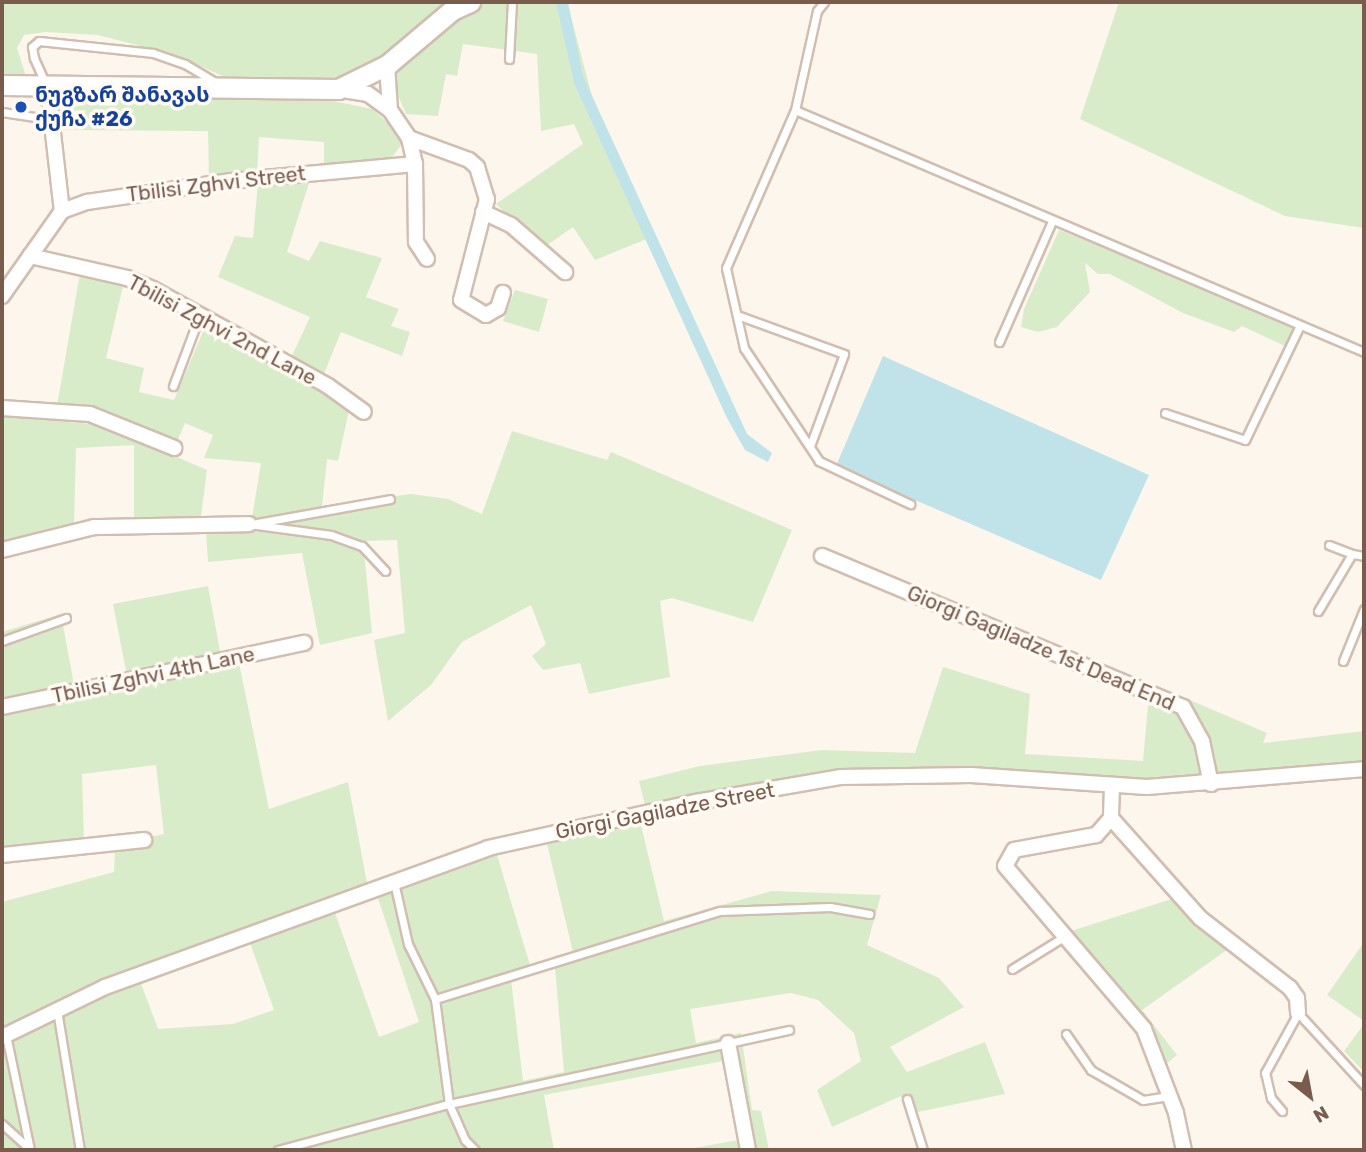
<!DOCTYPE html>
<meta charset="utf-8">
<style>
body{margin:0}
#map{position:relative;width:1366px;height:1152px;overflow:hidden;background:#fdf6ec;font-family:Rubik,"Noto Sans Georgian",sans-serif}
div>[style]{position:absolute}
.green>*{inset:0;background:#d8ecc9}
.water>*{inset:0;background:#bfe3e8}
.roads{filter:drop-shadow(2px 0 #d1beb0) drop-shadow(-2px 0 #d1beb0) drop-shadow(0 2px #d1beb0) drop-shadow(0 -2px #d1beb0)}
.service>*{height:7px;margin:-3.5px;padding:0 3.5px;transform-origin:3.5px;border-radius:3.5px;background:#fff}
.minor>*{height:14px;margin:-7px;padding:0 7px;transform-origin:7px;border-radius:7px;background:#fff}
.secondary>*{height:19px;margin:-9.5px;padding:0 9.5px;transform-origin:9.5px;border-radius:9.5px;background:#fff}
.dots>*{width:19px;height:19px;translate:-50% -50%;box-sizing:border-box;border:4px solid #fffaf3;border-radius:50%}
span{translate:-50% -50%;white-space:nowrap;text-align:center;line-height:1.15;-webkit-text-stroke:7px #fffaf3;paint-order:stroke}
.transit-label{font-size:21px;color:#164399;font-weight:700}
.left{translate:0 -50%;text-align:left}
.street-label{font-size:21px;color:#7a5c4d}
.frame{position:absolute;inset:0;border:4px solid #7a5c4d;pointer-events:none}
.north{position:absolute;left:1275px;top:1061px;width:70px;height:70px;-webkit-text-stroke:5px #fffaf3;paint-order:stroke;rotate:149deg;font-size:19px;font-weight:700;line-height:28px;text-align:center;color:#7a5c4d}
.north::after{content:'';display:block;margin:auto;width:24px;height:32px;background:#7a5c4d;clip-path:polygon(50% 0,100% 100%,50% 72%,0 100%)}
</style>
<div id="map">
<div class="green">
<i style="clip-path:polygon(2px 2px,449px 2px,388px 53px,356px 72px,329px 80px,236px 82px,178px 56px,98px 35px,46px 32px,24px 35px,17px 48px,27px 80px,2px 75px)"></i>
<i style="clip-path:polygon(567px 2px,593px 100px,654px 236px,595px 260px,573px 227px,543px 248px,496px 204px,583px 144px,574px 124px,541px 131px,537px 54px,463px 44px,457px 76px,446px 74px,438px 116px,406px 114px,393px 84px,392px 73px,444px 25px,480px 3px)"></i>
<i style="clip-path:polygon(1119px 2px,1364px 2px,1364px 228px,1285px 216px,1080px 119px)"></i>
<i style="clip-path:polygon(109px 93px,324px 99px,372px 109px,397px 131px,402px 144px,388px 163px,324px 166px,324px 142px,259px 137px,257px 175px,209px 180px,208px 131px,62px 130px,68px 110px)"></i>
<i style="clip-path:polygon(311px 177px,287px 252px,309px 261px,320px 241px,382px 258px,366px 297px,399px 309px,391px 326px,410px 332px,402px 356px,341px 332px,323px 376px,290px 360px,310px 317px,218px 277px,235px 236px,253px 238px,258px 183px)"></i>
<i style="clip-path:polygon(1059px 230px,1298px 324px,1285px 346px,1242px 326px,1234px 332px,1183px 313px,1110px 274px,1098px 274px,1085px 263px,1090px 292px,1057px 327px,1038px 332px,1021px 327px,1024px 309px)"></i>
<i style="clip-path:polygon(80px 273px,124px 282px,106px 358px,144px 368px,139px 392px,174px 400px,205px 327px,350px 406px,338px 461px,327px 459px,322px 506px,411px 494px,448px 499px,482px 514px,512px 431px,607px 460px,611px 452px,792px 530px,753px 622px,672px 598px,660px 601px,670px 677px,589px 694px,580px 663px,543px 670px,532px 656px,546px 644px,531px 605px,462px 642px,431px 685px,388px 721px,374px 640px,405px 633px,397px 540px,363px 541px,372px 633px,320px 645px,302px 553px,208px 562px,206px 529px,280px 533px,284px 521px,252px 518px,261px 463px,204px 458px,213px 435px,185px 423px,176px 444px,112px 413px,57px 406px)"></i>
<i style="clip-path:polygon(515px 290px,548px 299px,539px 332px,503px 321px)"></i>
<i style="clip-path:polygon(2px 416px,103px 425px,207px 470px,201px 516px,134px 521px,134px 445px,76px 448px,74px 527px,2px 546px)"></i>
<i style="clip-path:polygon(208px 586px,221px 657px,127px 676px,113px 604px)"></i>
<i style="clip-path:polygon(61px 614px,74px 685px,2px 703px,2px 632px)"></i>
<i style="clip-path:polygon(239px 663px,269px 809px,348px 782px,367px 883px,104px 983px,2px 1032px,2px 902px,114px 872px,115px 851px,147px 847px,150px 837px,164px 834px,156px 765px,82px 774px,84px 842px,2px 849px,2px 711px)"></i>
<i style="clip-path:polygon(943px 667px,1030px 694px,1025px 754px,1143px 761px,1150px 683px,1267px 733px,1263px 743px,1364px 731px,1364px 763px,1268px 774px,1118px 782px,903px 768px,842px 770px,646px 809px,639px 781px,700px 766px,822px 750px,915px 753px)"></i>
<i style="clip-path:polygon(640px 821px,664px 921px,772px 891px,881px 895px,867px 945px,939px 978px,964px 1007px,890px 1047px,907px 1072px,985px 1042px,1005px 1094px,908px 1114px,901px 1096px,832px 1127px,817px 1090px,861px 1061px,854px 1033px,818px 1000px,791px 993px,690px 1009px,696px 1043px,741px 1033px,752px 1110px,761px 1111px,769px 1150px,683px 1150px,738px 1140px,723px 1061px,544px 1095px,554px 1150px,2px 1150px,2px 1045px,49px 1019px,140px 981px,158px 1029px,233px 1024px,274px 1010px,249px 940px,334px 910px,379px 1037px,419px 1022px,376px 892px,497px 855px,533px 975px,511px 979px,523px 1081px,564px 1072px,554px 956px,573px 952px,547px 844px)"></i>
<i style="clip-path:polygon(1175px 898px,1231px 947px,1142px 1010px,1177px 1055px,1162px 1067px,1068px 932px)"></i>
<i style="clip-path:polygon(1364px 942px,1364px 1021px,1327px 995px)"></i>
<i style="clip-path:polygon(1364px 1024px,1364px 1072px,1344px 1051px)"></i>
</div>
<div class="water">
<i style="clip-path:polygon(556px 2px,568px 2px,583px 76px,747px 434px,772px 453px,768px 462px,745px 450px,727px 418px,574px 83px)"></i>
<i style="clip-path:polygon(883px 356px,1149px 475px,1101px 580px,836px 466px)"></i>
</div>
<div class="roads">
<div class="service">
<i style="left:824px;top:2px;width:11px;rotate:128deg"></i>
<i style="left:817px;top:11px;width:101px;rotate:102.5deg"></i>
<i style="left:795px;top:110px;width:172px;rotate:113.6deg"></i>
<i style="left:726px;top:268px;width:82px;rotate:77.3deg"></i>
<i style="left:744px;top:348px;width:136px;rotate:56.4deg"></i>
<i style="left:819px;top:461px;width:101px;rotate:25.3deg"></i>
<i style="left:509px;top:59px;width:57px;rotate:-87deg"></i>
<i style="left:46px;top:85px;width:30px;rotate:-114deg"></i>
<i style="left:34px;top:58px;width:11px;rotate:-100deg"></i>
<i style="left:32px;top:47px;width:9px;rotate:-41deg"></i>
<i style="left:39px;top:41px;width:115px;rotate:6deg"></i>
<i style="left:153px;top:53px;width:34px;rotate:19deg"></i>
<i style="left:185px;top:64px;width:35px;rotate:31deg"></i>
<i style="left:795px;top:110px;width:618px;rotate:23.04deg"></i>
<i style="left:2px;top:112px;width:47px;rotate:8.7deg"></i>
<i style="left:737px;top:315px;width:114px;rotate:20deg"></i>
<i style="left:844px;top:354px;width:98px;rotate:110.3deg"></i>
<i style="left:999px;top:342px;width:132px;rotate:-66.3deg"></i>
<i style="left:173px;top:386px;width:74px;rotate:-69.4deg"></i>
<i style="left:1165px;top:413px;width:84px;rotate:18.6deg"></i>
<i style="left:1245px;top:440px;width:127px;rotate:-64.4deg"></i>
<i style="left:257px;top:523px;width:135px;rotate:-10.2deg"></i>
<i style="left:249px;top:524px;width:83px;rotate:7.6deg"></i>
<i style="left:331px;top:535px;width:33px;rotate:20deg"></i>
<i style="left:362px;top:546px;width:34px;rotate:47deg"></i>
<i style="left:1329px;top:545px;width:25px;rotate:21deg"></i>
<i style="left:1318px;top:611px;width:66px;rotate:-59.2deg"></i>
<i style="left:1352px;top:554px;width:12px;rotate:9deg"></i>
<i style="left:2px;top:641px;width:68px;rotate:-19.8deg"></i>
<i style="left:1343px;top:661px;width:56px;rotate:-68deg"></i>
<i style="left:394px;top:882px;width:64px;rotate:77.3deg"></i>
<i style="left:408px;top:944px;width:61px;rotate:63.9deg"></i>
<i style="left:435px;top:999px;width:106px;rotate:82.4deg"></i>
<i style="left:449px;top:1104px;width:39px;rotate:66deg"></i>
<i style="left:465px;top:1140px;width:14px;rotate:45deg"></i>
<i style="left:1012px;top:969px;width:62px;rotate:-31.9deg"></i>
<i style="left:435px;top:999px;width:298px;rotate:-17.2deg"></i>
<i style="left:720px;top:911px;width:110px;rotate:-2.1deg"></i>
<i style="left:830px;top:907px;width:40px;rotate:10deg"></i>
<i style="left:57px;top:1010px;width:142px;rotate:80.7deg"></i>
<i style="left:1066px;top:1034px;width:44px;rotate:55.2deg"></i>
<i style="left:1091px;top:1070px;width:60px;rotate:30deg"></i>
<i style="left:1143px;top:1100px;width:26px;rotate:-9deg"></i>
<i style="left:6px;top:1035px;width:117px;rotate:78.2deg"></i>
<i style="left:907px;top:1099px;width:53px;rotate:72.6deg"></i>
<i style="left:1282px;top:1111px;width:17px;rotate:-130deg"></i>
<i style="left:1271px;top:1098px;width:26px;rotate:-103deg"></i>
<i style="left:1265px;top:1073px;width:68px;rotate:-61.2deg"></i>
<i style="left:1298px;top:1013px;width:98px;rotate:47.5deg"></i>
<i style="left:2px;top:1124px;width:36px;rotate:42deg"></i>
<i style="left:278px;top:1150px;width:177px;rotate:-15.1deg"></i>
<i style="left:449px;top:1104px;width:348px;rotate:-12.3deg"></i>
</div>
<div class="minor">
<i style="left:387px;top:65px;width:45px;rotate:86.2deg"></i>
<i style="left:48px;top:89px;width:123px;rotate:83.5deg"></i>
<i style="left:409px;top:138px;width:64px;rotate:20.1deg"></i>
<i style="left:469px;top:160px;width:11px;rotate:41deg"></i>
<i style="left:477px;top:167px;width:34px;rotate:73deg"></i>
<i style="left:487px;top:199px;width:104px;rotate:104.4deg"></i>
<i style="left:461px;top:300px;width:29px;rotate:31deg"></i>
<i style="left:486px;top:315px;width:14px;rotate:-30deg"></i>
<i style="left:498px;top:308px;width:16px;rotate:-72deg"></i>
<i style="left:415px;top:164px;width:78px;rotate:89.3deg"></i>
<i style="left:416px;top:242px;width:20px;rotate:57deg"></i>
<i style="left:483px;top:212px;width:31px;rotate:25deg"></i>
<i style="left:511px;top:225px;width:72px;rotate:41deg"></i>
<i style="left:30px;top:256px;width:99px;rotate:12.8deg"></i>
<i style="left:127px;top:278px;width:28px;rotate:23deg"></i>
<i style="left:153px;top:289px;width:200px;rotate:29deg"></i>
<i style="left:328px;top:386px;width:44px;rotate:35.8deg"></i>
<i style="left:2px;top:296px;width:104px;rotate:-54.8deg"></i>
<i style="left:62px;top:211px;width:27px;rotate:-20deg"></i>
<i style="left:87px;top:202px;width:146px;rotate:-8.3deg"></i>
<i style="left:231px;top:181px;width:185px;rotate:-5.3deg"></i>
<i style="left:415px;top:164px;width:27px;rotate:-103deg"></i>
<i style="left:409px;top:138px;width:34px;rotate:-124deg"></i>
<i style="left:390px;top:110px;width:27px;rotate:-144deg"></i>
<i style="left:368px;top:94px;width:30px;rotate:-171deg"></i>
<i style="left:2px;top:408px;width:88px;rotate:3.9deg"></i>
<i style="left:90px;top:414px;width:91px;rotate:22deg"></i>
<i style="left:2px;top:550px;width:95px;rotate:-14deg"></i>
<i style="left:94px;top:527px;width:155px;rotate:-1.1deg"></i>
<i style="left:822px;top:556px;width:391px;rotate:22.7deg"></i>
<i style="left:1183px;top:707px;width:39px;rotate:61deg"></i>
<i style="left:1202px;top:741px;width:44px;rotate:78.2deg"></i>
<i style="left:2px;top:707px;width:309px;rotate:-12deg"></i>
<i style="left:1112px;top:787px;width:31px;rotate:92deg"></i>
<i style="left:1111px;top:818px;width:23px;rotate:131deg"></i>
<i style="left:1096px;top:835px;width:83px;rotate:169.6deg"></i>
<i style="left:1014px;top:850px;width:18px;rotate:119deg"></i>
<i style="left:1005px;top:866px;width:214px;rotate:49.5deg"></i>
<i style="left:1144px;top:1029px;width:90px;rotate:69.1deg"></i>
<i style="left:1176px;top:1113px;width:38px;rotate:78deg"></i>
<i style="left:1111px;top:818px;width:134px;rotate:48.3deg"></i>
<i style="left:1200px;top:918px;width:114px;rotate:37.9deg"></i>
<i style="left:1290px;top:988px;width:12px;rotate:55deg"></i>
<i style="left:1297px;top:998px;width:15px;rotate:86deg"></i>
<i style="left:2px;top:855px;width:143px;rotate:-6deg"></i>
<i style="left:2px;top:1037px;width:114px;rotate:-25.9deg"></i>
<i style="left:105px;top:987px;width:407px;rotate:-19.9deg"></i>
<i style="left:488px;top:848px;width:213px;rotate:-12.5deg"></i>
<i style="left:696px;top:802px;width:146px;rotate:-9.8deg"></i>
<i style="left:840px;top:777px;width:131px;rotate:-0.9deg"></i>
<i style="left:971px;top:775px;width:176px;rotate:3.9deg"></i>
<i style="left:1147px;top:787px;width:218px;rotate:-4.7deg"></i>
<i style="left:728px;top:1043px;width:109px;rotate:79.4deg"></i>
</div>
<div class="secondary">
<i style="left:2px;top:85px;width:336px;rotate:0.7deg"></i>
<i style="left:338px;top:89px;width:55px;rotate:-26.1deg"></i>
<i style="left:387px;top:65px;width:85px;rotate:-40.2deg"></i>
<i style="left:452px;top:10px;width:20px;rotate:-24deg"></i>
</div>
</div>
<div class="dots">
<i style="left:21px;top:107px;background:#1a4fb4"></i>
</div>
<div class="transit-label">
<span class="left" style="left:35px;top:107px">ნუგზარ შანავას<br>ქუჩა #26</span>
</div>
<div class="street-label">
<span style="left:216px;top:184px;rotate:-7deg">Tbilisi Zghvi Street</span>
<span style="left:222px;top:330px;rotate:28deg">Tbilisi Zghvi 2nd Lane</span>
<span style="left:1041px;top:648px;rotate:23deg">Giorgi Gagiladze 1st Dead End</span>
<span style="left:153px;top:675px;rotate:-12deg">Tbilisi Zghvi 4th Lane</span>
<span style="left:665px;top:811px;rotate:-11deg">Giorgi Gagiladze Street</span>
</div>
<div class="frame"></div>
<div class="north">N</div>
</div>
